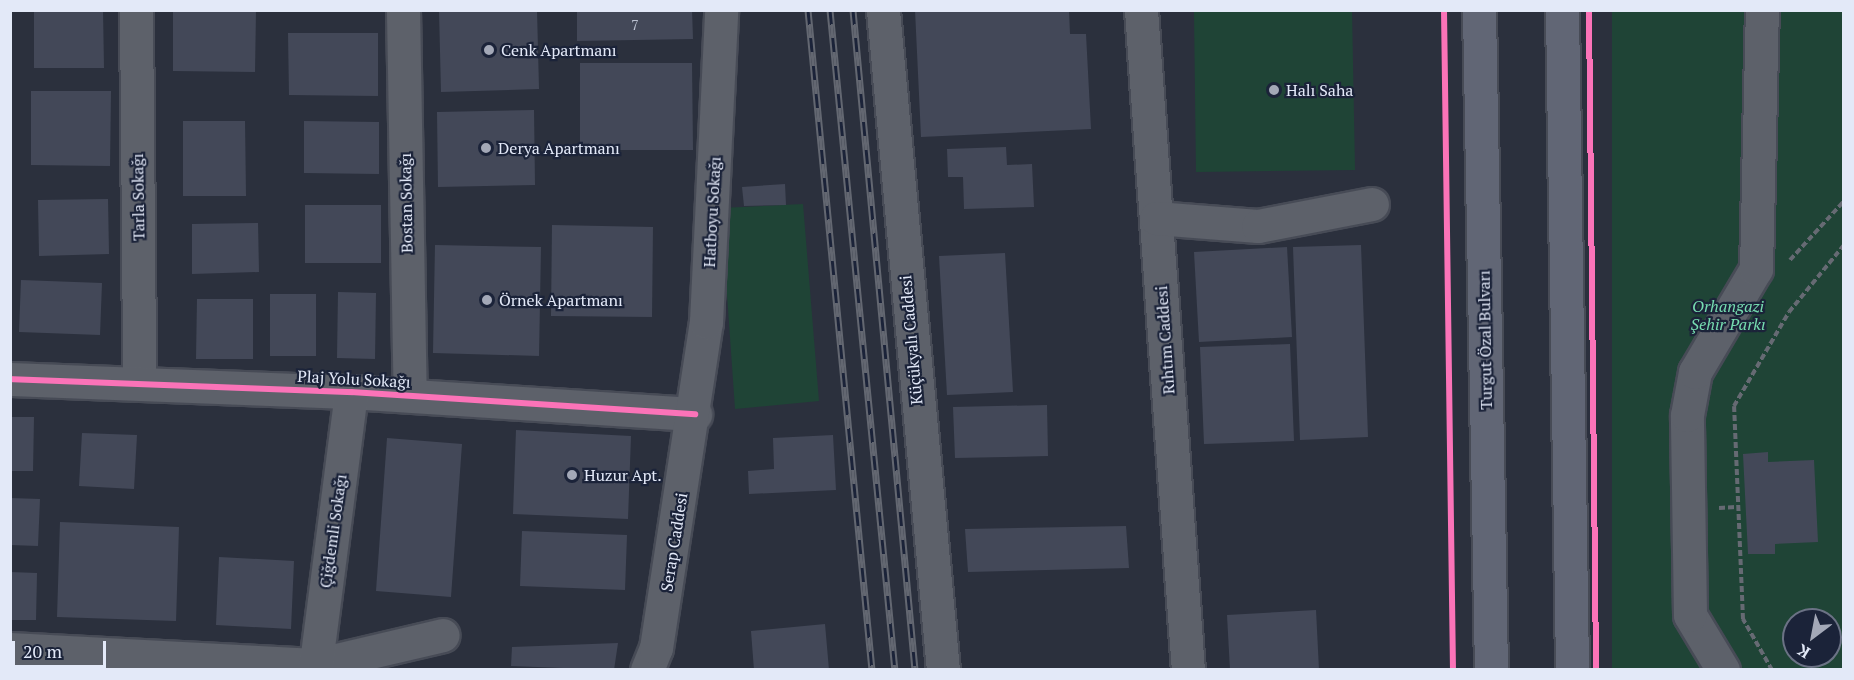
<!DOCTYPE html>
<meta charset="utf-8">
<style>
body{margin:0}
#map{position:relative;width:1854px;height:680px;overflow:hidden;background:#2b303d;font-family:"PT Serif",serif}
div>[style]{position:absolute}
.green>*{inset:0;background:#1f4436}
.building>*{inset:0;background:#434858}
.path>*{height:4px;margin-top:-2px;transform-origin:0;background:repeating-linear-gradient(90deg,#666a73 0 6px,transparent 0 9px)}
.roads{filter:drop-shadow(2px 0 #474b56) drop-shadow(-2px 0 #474b56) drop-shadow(0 2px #474b56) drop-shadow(0 -2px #474b56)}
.minor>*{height:33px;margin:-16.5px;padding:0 16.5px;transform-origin:16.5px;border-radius:16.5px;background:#5d616a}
.highway>*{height:33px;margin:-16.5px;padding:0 16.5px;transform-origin:16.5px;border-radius:16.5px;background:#616675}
.rail>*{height:7px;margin-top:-3.5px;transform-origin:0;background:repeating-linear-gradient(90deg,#1b2339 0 14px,#636771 0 28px);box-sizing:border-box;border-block:2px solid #636771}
.cycleway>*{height:6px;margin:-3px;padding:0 3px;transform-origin:3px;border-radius:3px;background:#fb73b8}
.dots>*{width:16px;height:16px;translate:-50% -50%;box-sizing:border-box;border:3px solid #1b2339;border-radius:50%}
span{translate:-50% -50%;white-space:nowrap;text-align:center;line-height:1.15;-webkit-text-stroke:4.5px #1b2339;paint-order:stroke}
.number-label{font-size:14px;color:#bbc1d0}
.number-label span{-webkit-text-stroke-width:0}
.poi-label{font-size:16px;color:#e3e9f8}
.left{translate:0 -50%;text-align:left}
.street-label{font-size:16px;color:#e3e9f8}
.park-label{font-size:16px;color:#76dcb0;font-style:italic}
.frame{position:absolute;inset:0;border:12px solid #e3e9f8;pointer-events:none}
.north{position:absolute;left:1782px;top:608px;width:60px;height:60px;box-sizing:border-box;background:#1b2339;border:2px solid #6b7285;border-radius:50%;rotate:212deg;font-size:16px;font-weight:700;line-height:24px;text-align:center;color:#e3e9f8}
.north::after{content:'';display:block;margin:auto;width:21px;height:27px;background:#a3a8b7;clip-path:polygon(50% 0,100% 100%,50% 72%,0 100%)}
.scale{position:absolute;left:12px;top:641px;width:94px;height:27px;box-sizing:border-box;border:3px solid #e3e9f8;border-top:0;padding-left:8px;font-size:18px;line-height:21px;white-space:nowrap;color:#e3e9f8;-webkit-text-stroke:4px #1b2339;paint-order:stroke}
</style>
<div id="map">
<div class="green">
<i style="clip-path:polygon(1194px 11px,1352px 11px,1355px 170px,1196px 172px)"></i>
<i style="clip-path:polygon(evenodd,1612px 11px,1843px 11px,1843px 669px,1612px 669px,1612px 11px,1794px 620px,1830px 620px,1830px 656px,1794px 656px,1794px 620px)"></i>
<i style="clip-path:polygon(803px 204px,819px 401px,735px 409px,721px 208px)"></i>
</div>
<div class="building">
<i style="clip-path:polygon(34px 10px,103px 10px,104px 68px,34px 68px)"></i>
<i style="clip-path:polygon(173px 10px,256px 10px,255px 72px,173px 71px)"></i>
<i style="clip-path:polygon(439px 10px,537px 10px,539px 89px,441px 92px)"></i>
<i style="clip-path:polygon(577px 10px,692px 10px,693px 39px,577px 41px)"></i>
<i style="clip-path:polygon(915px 10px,1069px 10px,1070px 34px,1086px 34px,1091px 129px,921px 137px)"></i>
<i style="clip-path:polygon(288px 33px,378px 33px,378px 96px,289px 95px)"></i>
<i style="clip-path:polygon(580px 63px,692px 63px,693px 150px,580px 150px)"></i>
<i style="clip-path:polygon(31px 91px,111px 91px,110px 166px,31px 165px)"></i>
<i style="clip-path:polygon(534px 110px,535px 185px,438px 187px,437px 112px)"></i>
<i style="clip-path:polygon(183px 121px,245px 121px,246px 196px,183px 196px)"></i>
<i style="clip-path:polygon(304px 121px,379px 122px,379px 174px,304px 173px)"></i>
<i style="clip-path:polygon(1006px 147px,1007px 165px,1032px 164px,1034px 207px,964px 209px,963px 177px,948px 177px,947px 149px)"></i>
<i style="clip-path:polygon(785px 184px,786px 205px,744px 206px,742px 187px)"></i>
<i style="clip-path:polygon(108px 199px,109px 254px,39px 256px,38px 200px)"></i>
<i style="clip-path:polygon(305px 205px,381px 205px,381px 263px,305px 263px)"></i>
<i style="clip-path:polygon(258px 223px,259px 272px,192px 274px,192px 224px)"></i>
<i style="clip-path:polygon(552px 225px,653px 227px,652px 317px,551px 316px)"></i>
<i style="clip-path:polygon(435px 245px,541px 247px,539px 356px,433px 353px)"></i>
<i style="clip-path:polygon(1361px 245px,1368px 437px,1300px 440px,1293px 247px)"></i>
<i style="clip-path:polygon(1287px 247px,1292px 337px,1199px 342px,1194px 252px)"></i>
<i style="clip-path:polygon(1005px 253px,1013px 392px,947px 395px,939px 256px)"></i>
<i style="clip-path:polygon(21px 280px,102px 283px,100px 335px,19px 332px)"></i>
<i style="clip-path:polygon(338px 292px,376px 293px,375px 359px,337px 358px)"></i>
<i style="clip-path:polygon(270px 294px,316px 294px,316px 356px,270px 356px)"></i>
<i style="clip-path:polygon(197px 299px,253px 299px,253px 359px,196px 359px)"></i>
<i style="clip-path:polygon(1290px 344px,1294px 441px,1204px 444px,1200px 347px)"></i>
<i style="clip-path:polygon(1047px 405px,1048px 456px,955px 458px,953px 407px)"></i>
<i style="clip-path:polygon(10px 417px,34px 417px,33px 471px,10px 471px)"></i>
<i style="clip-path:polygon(516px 430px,631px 436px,628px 519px,513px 514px)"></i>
<i style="clip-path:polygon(82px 433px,137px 435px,134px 489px,79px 486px)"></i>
<i style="clip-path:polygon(833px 435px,836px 490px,749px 494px,748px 471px,774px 469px,773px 438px)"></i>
<i style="clip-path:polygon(387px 438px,462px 444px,451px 597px,376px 591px)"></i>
<i style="clip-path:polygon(1768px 452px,1768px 462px,1814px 460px,1818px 542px,1775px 544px,1775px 554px,1748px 554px,1743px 454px)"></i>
<i style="clip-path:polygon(10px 498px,40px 499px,38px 546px,10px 545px)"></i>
<i style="clip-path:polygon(60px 522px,179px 527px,176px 621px,57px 617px)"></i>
<i style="clip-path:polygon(1126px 526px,1129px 568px,968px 572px,965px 529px)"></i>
<i style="clip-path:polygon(522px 531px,627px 535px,625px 590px,520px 586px)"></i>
<i style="clip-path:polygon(219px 557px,294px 561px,291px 629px,216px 625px)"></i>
<i style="clip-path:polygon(10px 572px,37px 573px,36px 620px,10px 620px)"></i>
<i style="clip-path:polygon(1316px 610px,1319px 670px,1230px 670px,1227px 615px)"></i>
<i style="clip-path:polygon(825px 624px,829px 670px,754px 670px,751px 631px)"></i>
<i style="clip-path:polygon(618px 643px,614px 670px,511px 666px,512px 647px)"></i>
</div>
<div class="path">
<i style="left:1790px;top:260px;width:80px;rotate:-47.5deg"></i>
<i style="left:1719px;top:508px;width:17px;rotate:-3deg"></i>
<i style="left:1772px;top:670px;width:59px;rotate:-119.6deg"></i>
<i style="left:1743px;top:619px;width:213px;rotate:-92.4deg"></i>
<i style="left:1734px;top:406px;width:109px;rotate:-59.7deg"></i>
<i style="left:1789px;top:312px;width:87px;rotate:-50.6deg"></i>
</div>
<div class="roads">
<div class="minor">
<i style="left:136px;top:10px;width:373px;rotate:89.5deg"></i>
<i style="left:403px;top:10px;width:385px;rotate:89deg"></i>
<i style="left:883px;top:10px;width:663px;rotate:84.81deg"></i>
<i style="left:1141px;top:10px;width:662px;rotate:85.93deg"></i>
<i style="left:1156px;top:218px;width:102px;rotate:4.5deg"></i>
<i style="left:1258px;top:226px;width:116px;rotate:-10.9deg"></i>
<i style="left:10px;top:379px;width:341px;rotate:2.2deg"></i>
<i style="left:351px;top:392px;width:345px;rotate:3.7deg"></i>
<i style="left:10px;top:649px;width:305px;rotate:3deg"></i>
<i style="left:315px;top:665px;width:131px;rotate:-13.2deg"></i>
<i style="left:315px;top:670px;width:280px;rotate:-82.6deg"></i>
<i style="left:647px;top:670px;width:24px;rotate:-68deg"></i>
<i style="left:656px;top:648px;width:330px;rotate:-81.3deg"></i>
<i style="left:706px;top:322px;width:312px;rotate:-87.2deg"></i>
<i style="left:1723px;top:670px;width:64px;rotate:-121deg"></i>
<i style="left:1690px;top:615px;width:200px;rotate:-90.9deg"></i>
<i style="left:1687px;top:415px;width:44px;rotate:-79.5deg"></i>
<i style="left:1695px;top:372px;width:120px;rotate:-59.4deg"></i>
<i style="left:1756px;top:269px;width:259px;rotate:-88.7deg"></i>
</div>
<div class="highway">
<i style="left:1479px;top:10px;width:660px;rotate:88.96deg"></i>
<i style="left:1562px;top:10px;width:660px;rotate:89.13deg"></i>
</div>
</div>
<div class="rail">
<i style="left:808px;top:10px;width:663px;rotate:84.46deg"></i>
<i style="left:830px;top:10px;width:663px;rotate:84.38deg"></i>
<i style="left:853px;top:10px;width:663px;rotate:84.63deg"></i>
</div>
<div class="cycleway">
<i style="left:1444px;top:10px;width:660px;rotate:89.22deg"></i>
<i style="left:1589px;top:10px;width:660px;rotate:89.39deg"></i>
<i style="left:10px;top:379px;width:341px;rotate:2.2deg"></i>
<i style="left:351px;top:392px;width:345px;rotate:3.7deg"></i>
</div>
<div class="dots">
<i style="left:489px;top:50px;background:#a3a8b7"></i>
<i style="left:1274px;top:90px;background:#a3a8b7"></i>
<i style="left:486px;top:148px;background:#a3a8b7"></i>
<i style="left:487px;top:300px;background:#a3a8b7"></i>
<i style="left:572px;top:475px;background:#a3a8b7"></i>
</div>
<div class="number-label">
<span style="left:635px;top:25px">7</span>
</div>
<div class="poi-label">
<span class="left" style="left:501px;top:50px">Cenk Apartmanı</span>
<span class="left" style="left:1286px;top:90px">Halı Saha</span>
<span class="left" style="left:498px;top:148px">Derya Apartmanı</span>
<span class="left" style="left:499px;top:300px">Örnek Apartmanı</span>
<span class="left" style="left:584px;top:475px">Huzur Apt.</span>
</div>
<div class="street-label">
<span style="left:138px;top:197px;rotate:-91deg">Tarla Sokağı</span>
<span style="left:406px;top:203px;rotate:-91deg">Bostan Sokağı</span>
<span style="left:712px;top:212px;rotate:-87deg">Hatboyu Sokağı</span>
<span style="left:911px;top:340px;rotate:-95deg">Küçükyalı Caddesi</span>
<span style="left:1165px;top:340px;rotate:-94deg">Rıhtım Caddesi</span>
<span style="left:1485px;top:340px;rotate:-91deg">Turgut Özal Bulvarı</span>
<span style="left:354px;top:379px;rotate:3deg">Plaj Yolu Sokağı</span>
<span style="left:333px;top:531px;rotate:-82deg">Çiğdemli Sokağı</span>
<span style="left:674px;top:542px;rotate:-81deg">Serap Caddesi</span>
</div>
<div class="park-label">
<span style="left:1728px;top:315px">Orhangazi<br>Şehir Parkı</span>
</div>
<div class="frame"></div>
<div class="north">K</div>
<div class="scale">20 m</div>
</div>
